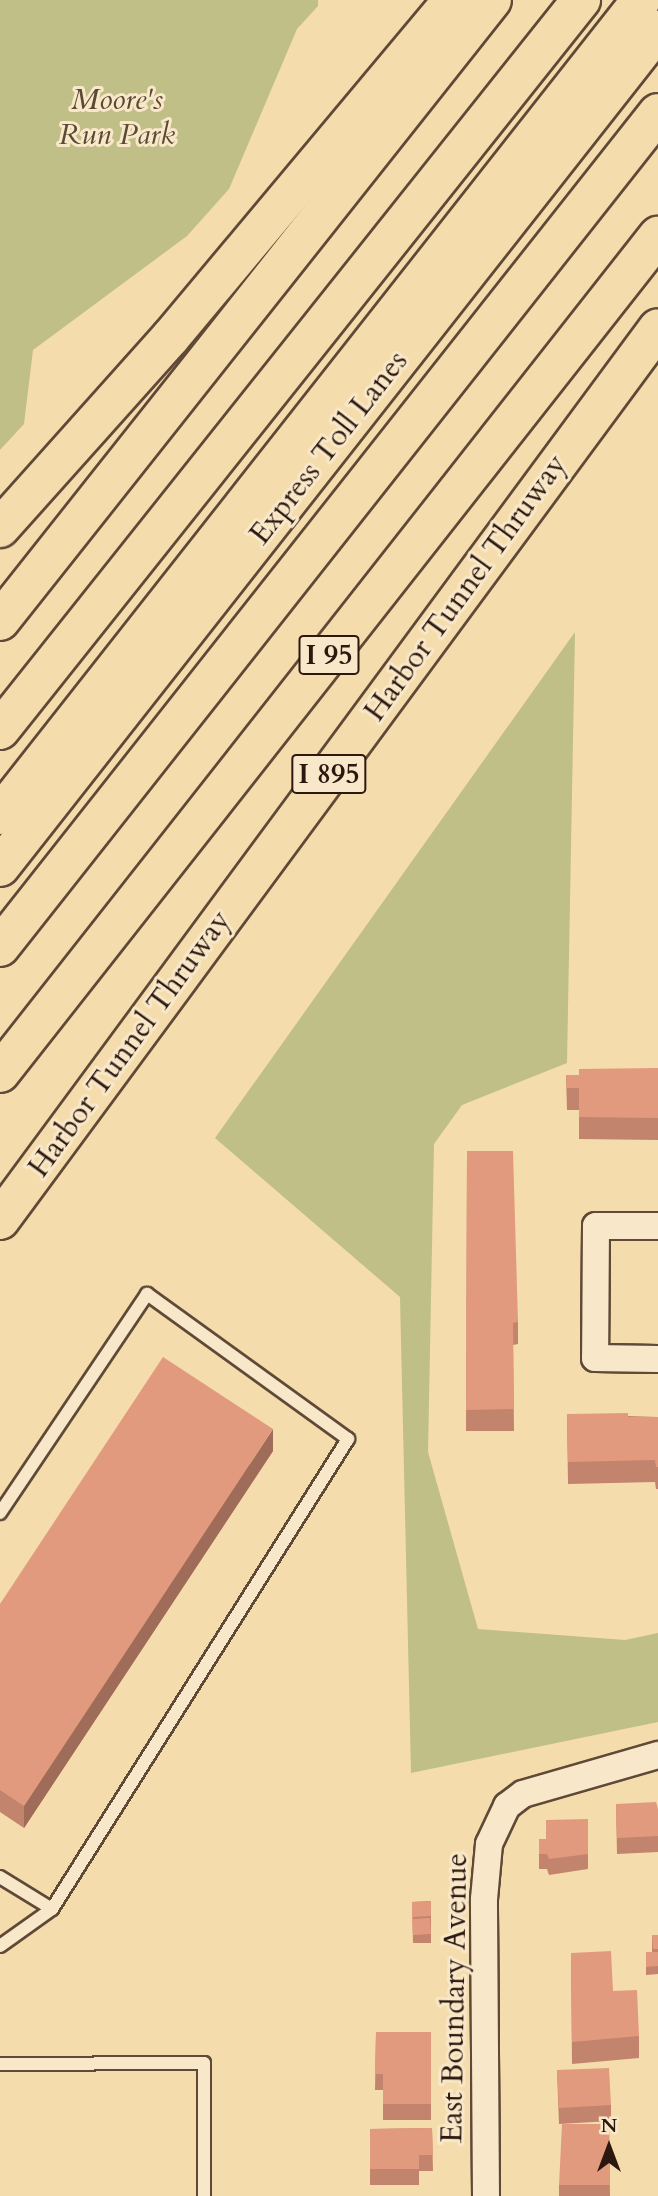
<!DOCTYPE html>
<style>
body{margin:0}
#map{position:relative;width:658px;height:2196px;overflow:hidden;background:#f5dcac;font-family:Cardo,serif}
div>[style]{position:absolute}
.green>*{inset:0;background:#bfbf87}
.roads{filter:drop-shadow(2px 0 #5f4937) drop-shadow(-2px 0 #5f4937) drop-shadow(0 2px #5f4937) drop-shadow(0 -2px #5f4937)}
.service>*{height:12px;margin:-6px;padding:0 6px;transform-origin:6px;border-radius:6px;background:#f8e8c9}
.minor>*{height:26px;margin:-13px;padding:0 13px;transform-origin:13px;border-radius:13px;background:#f8e8c9}
.motorway>*{height:38px;margin:-19px;padding:0 19px;transform-origin:19px;border-radius:19px;background:#f5dcac}
.wall>*{inset:0;background:#c2846c}
.shaded-wall>*{inset:0;background:#9e6c58}
.building>*{inset:0;background:#e29a7e}
span{translate:-50% -50%;white-space:nowrap;text-align:center;line-height:1.15;-webkit-text-stroke:6px #f8e8c9;paint-order:stroke}
.shield-label span{padding:2px 5px;background:#f8e8c9;border:2px solid;border-radius:5px;-webkit-text-stroke-width:0}
.shield-label{font-size:28px;color:#2d1810;font-weight:700}
.park-label{font-size:30px;color:#594a34;font-style:italic}
.street-label{font-size:30px;color:#2d1810}
.north{position:absolute;left:574px;top:2112px;width:70px;height:70px;-webkit-text-stroke:5px #f8e8c9;paint-order:stroke;rotate:0deg;font-size:19px;font-weight:700;line-height:28px;text-align:center;color:#2d1810}
.north::after{content:'';display:block;margin:auto;width:24px;height:32px;background:#2d1810;clip-path:polygon(50% 0,100% 100%,50% 72%,0 100%)}
</style>
<div id="map">
<div class="green">
<i style="clip-path:polygon(0 0,318px 0,318px 6px,297px 29px,229px 189px,187px 236px,33px 350px,24px 424px,0 450px)"></i>
<i style="clip-path:polygon(575px 632px,567px 1063px,462px 1105px,434px 1144px,428px 1452px,478px 1629px,625px 1640px,658px 1633px,658px 1722px,411px 1773px,400px 1297px,215px 1138px)"></i>
</div>
<div class="roads">
<div class="service">
<i style="left:0;top:1513px;width:264px;rotate:-56.1deg"></i>
<i style="left:147px;top:1294px;width:248px;rotate:35.8deg"></i>
<i style="left:348px;top:1439px;width:555px;rotate:122.2deg"></i>
<i style="left:52px;top:1909px;width:61px;rotate:-148.4deg"></i>
<i style="left:0;top:1946px;width:64px;rotate:-35.4deg"></i>
<i style="left:0;top:2064px;width:204px;rotate:-0.3deg"></i>
<i style="left:204px;top:2063px;width:133px;rotate:90deg"></i>
</div>
<div class="minor">
<i style="left:658px;top:1226px;width:62px;rotate:180deg"></i>
<i style="left:596px;top:1226px;width:132px;rotate:90.4deg"></i>
<i style="left:595px;top:1358px;width:63px;rotate:0.9deg"></i>
<i style="left:486px;top:2196px;width:297px;rotate:-90.4deg"></i>
<i style="left:484px;top:1899px;width:55px;rotate:-84.8deg"></i>
<i style="left:489px;top:1844px;width:42px;rotate:-64.7deg"></i>
<i style="left:507px;top:1806px;width:20px;rotate:-37deg"></i>
<i style="left:523px;top:1794px;width:141px;rotate:-16.1deg"></i>
</div>
<div class="motorway">
<i style="left:0;top:528px;width:255px;rotate:-48.2deg"></i>
<i style="left:170px;top:338px;width:441px;rotate:-50.1deg"></i>
<i style="left:0;top:621px;width:792px;rotate:-51.61deg"></i>
<i style="left:0;top:730px;width:933px;rotate:-51.48deg"></i>
<i style="left:0;top:815px;width:1037px;rotate:-51.81deg"></i>
<i style="left:0;top:867px;width:1065px;rotate:-51.83deg"></i>
<i style="left:0;top:947px;width:1062px;rotate:-51.73deg"></i>
<i style="left:0;top:1073px;width:1065px;rotate:-51.83deg"></i>
<i style="left:0;top:1220px;width:1108px;rotate:-53.58deg"></i>
</div>
</div>
<div class="wall">
<i style="clip-path:polygon(658px 1068px,658px 1140px,579px 1139px,579px 1110px,567px 1110px,566px 1075px,579px 1075px)"></i>
<i style="clip-path:polygon(467px 1151px,518px 1322px,518px 1344px,513px 1345px,514px 1431px,466px 1431px)"></i>
<i style="clip-path:polygon(567px 1414px,658px 1417px,658px 1489px,656px 1489px,655px 1482px,568px 1484px)"></i>
<i style="clip-path:polygon(273px 1451px,24px 1828px,0 1812px,0 1604px)"></i>
<i style="clip-path:polygon(616px 1804px,658px 1809px,658px 1852px,617px 1854px)"></i>
<i style="clip-path:polygon(588px 1819px,588px 1869px,549px 1875px,547px 1869px,539px 1869px,539px 1839px,546px 1839px)"></i>
<i style="clip-path:polygon(431px 1901px,431px 1943px,413px 1943px,412px 1902px)"></i>
<i style="clip-path:polygon(652px 1935px,658px 1935px,658px 1974px,646px 1975px,646px 1952px,652px 1952px)"></i>
<i style="clip-path:polygon(571px 1953px,613px 1991px,639px 2036px,639px 2058px,572px 2064px)"></i>
<i style="clip-path:polygon(376px 2032px,431px 2032px,431px 2120px,383px 2120px,383px 2090px,375px 2090px)"></i>
<i style="clip-path:polygon(557px 2070px,611px 2105px,611px 2121px,559px 2124px)"></i>
<i style="clip-path:polygon(609px 2124px,610px 2196px,559px 2196px,559px 2185px)"></i>
<i style="clip-path:polygon(432px 2128px,433px 2171px,419px 2171px,419px 2185px,370px 2185px,370px 2129px)"></i>
</div>
<div class="shaded-wall">
<i style="clip-path:polygon(273px 1429px,273px 1451px,24px 1828px,24px 1806px)"></i>
</div>
<div class="building">
<i style="clip-path:polygon(658px 1068px,658px 1118px,579px 1117px,579px 1088px,567px 1088px,566px 1075px,579px 1075px,579px 1069px)"></i>
<i style="clip-path:polygon(467px 1151px,513px 1151px,518px 1322px,513px 1323px,514px 1409px,466px 1410px)"></i>
<i style="clip-path:polygon(163px 1357px,273px 1429px,24px 1806px,0 1790px,0 1604px)"></i>
<i style="clip-path:polygon(628px 1413px,628px 1417px,658px 1417px,658px 1467px,656px 1467px,655px 1460px,568px 1462px,567px 1414px)"></i>
<i style="clip-path:polygon(656px 1802px,658px 1809px,658px 1836px,617px 1838px,616px 1804px)"></i>
<i style="clip-path:polygon(588px 1819px,588px 1854px,549px 1859px,547px 1854px,539px 1854px,539px 1839px,546px 1839px,546px 1820px)"></i>
<i style="clip-path:polygon(431px 1901px,431px 1916px,412px 1917px,412px 1902px)"></i>
<i style="clip-path:polygon(430px 1918px,431px 1934px,413px 1935px,412px 1919px)"></i>
<i style="clip-path:polygon(652px 1935px,658px 1935px,658px 1949px,653px 1949px)"></i>
<i style="clip-path:polygon(611px 1951px,613px 1991px,637px 1990px,639px 2036px,572px 2042px,571px 1953px)"></i>
<i style="clip-path:polygon(646px 1952px,658px 1952px,658px 1966px,646px 1967px)"></i>
<i style="clip-path:polygon(376px 2032px,431px 2032px,431px 2104px,383px 2104px,383px 2074px,375px 2074px)"></i>
<i style="clip-path:polygon(609px 2068px,611px 2105px,559px 2108px,557px 2070px)"></i>
<i style="clip-path:polygon(562px 2124px,609px 2124px,610px 2185px,559px 2185px)"></i>
<i style="clip-path:polygon(432px 2128px,433px 2155px,419px 2155px,419px 2169px,370px 2169px,370px 2129px)"></i>
</div>
<div class="shield-label">
<span style="left:329px;top:655px">I 95</span>
<span style="left:329px;top:774px">I 895</span>
</div>
<div class="park-label">
<span style="left:117px;top:117px">Moore's<br>Run Park</span>
</div>
<div class="street-label">
<span style="left:329px;top:448px;rotate:-52deg">Express Toll Lanes</span>
<span style="left:466px;top:588px;rotate:-54deg">Harbor Tunnel Thruway</span>
<span style="left:130px;top:1044px;rotate:-54deg">Harbor Tunnel Thruway</span>
<span style="left:455px;top:1998px;rotate:-89deg">East Boundary Avenue</span>
</div>
<div class="north">N</div>
</div>
